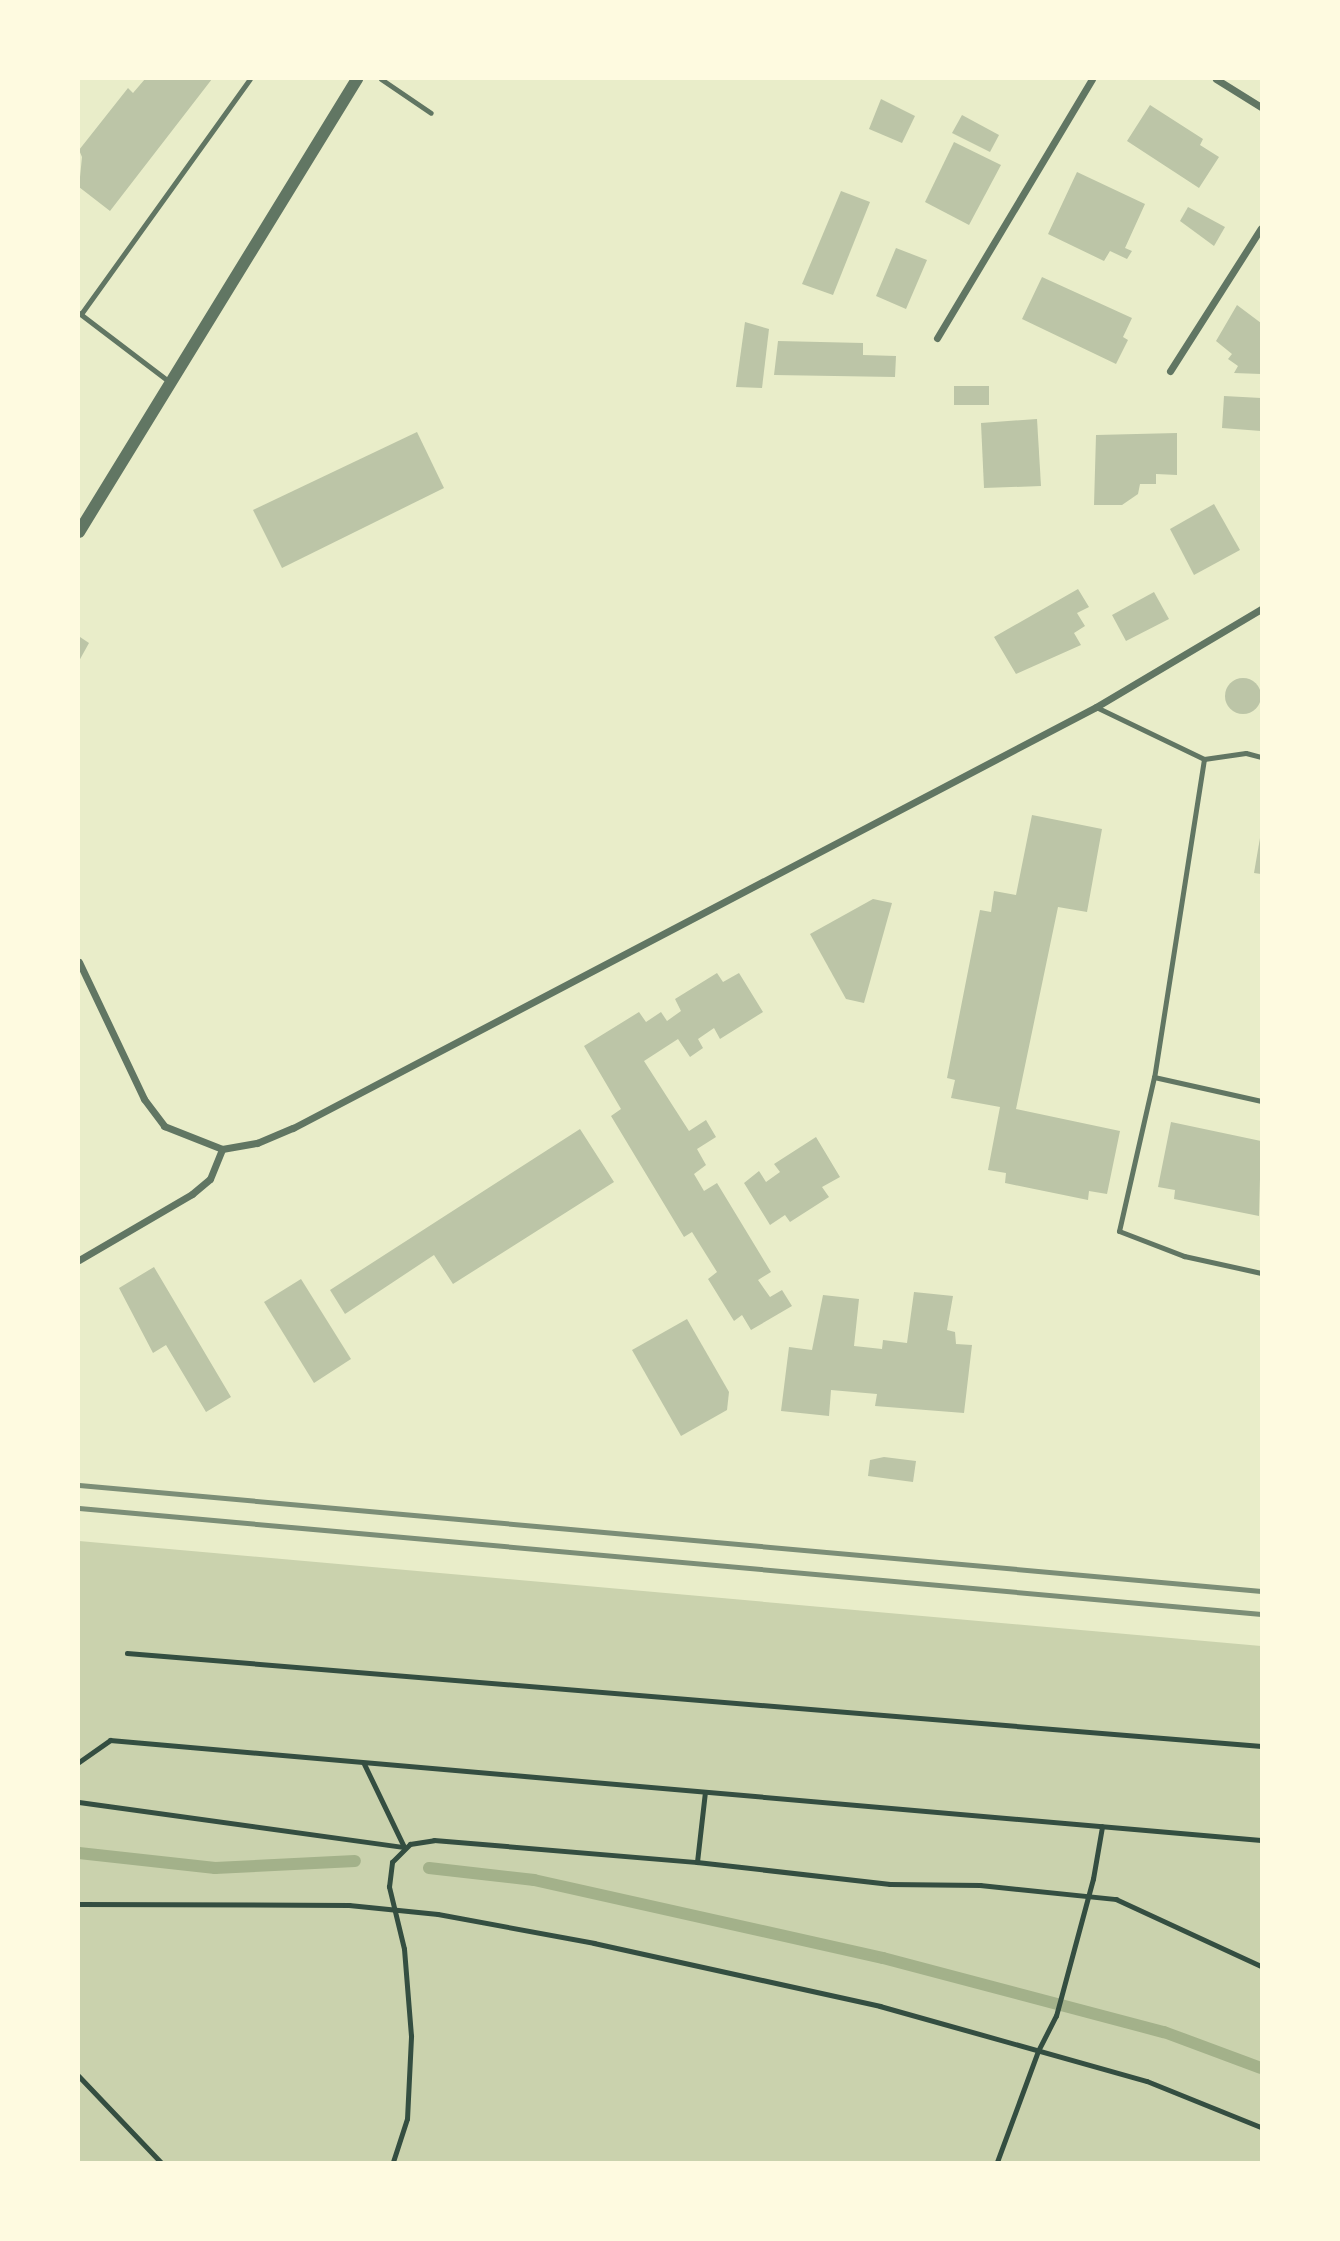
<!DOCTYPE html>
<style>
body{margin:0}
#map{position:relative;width:1340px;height:2241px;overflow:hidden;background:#e9edc9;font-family:Commissioner,sans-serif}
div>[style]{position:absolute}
.green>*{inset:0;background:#cad2ad}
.stream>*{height:12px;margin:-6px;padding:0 6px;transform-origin:6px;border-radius:6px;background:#a3b18a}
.building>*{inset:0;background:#bcc5a7}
.round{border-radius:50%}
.path>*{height:4.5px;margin:-2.25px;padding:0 2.25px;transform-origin:2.25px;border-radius:2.25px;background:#344e41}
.service>*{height:5px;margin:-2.5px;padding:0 2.5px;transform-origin:2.5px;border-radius:2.5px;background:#617663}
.minor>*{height:7px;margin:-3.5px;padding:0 3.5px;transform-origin:3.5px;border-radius:3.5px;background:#617663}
.tertiary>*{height:12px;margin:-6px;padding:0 6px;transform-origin:6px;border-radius:6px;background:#617663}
.rail>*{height:5px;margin:-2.5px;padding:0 2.5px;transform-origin:2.5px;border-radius:2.5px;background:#7c8e77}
span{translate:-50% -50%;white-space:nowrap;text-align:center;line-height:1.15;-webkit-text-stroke:6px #fefae0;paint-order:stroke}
.frame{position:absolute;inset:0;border:80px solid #fefae0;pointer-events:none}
</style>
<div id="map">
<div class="green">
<i style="clip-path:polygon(79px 1541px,1261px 1646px,1261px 2162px,79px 2162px)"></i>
</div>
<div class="stream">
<i style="left:79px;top:1853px;width:137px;rotate:6.3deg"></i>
<i style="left:215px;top:1868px;width:140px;rotate:-2.9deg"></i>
<i style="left:429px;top:1868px;width:106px;rotate:6.5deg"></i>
<i style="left:534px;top:1880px;width:358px;rotate:12.6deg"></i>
<i style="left:883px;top:1958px;width:291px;rotate:14.8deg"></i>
<i style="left:1164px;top:2032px;width:103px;rotate:20.4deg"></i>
</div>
<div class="building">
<i style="clip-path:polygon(145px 79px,212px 79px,110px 211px,79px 187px,82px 157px,79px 150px,128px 88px,133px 93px)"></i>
<i style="clip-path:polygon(881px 99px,915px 116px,902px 143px,869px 129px)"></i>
<i style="clip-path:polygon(1150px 105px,1203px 139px,1200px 145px,1219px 157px,1199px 188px,1127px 141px)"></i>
<i style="clip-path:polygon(962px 115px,999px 135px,990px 152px,952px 133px)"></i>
<i style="clip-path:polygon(954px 142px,1001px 165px,969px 225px,925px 202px)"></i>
<i style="clip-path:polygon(1077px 172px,1145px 204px,1125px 248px,1132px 251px,1127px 259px,1110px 251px,1104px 261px,1048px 234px)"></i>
<i style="clip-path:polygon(841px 191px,870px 202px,833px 295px,802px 284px)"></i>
<i style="clip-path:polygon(1188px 207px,1225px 227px,1214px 246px,1180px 221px)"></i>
<i style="clip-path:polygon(896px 248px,927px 260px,906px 309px,876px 296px)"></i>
<i style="clip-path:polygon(1042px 277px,1132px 318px,1123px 337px,1128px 340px,1116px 364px,1022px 319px)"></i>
<i style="clip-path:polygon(1237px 305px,1261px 323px,1261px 374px,1234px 373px,1238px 366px,1228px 359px,1232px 354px,1216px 341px)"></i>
<i style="clip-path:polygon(745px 322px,769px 329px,762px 388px,736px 387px)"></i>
<i style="clip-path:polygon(778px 341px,863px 343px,863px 355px,896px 356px,895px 377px,774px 375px)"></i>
<i style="clip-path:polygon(954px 386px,989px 386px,989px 405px,954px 405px)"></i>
<i style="clip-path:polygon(1224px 396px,1261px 398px,1261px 431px,1222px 428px)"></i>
<i style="clip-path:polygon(1037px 419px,1041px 486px,984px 488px,981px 423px)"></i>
<i style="clip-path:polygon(417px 432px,444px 488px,282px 568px,253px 510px)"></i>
<i style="clip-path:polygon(1177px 433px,1177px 475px,1156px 474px,1156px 484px,1140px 484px,1138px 494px,1122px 505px,1094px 505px,1096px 435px)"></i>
<i style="clip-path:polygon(1214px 504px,1240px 550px,1194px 575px,1170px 529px)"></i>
<i style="clip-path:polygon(1078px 589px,1089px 607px,1077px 613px,1085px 626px,1074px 633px,1081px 645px,1016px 674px,994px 637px)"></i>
<i style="clip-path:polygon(1154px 592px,1169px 619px,1126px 641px,1112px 615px)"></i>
<i style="clip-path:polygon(80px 637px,89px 643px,79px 661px,79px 639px)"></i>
<i class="round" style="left:1225px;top:678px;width:36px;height:36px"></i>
<i style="clip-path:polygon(1032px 815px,1102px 829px,1087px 912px,1058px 907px,1016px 1109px,1120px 1131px,1107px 1194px,1089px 1191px,1088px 1200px,1005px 1183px,1006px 1173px,988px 1170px,1000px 1107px,951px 1098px,955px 1080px,947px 1078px,980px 910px,991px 912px,994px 891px,1016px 895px)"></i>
<i style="clip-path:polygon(1260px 838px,1261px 838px,1261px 874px,1254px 873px)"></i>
<i style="clip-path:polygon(873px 899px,892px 903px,864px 1003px,846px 999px,810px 934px)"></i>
<i style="clip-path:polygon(717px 973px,723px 982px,739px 973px,763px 1012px,720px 1039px,714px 1028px,698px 1039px,703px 1048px,690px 1057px,678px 1039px,644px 1061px,689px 1131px,706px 1120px,716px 1137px,697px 1149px,706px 1165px,694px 1174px,704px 1191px,717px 1183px,771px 1272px,758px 1280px,770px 1297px,782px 1290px,792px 1306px,751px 1330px,742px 1315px,734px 1321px,708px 1279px,717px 1272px,692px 1232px,684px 1237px,611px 1116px,621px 1109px,584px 1046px,639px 1012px,646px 1022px,661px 1012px,667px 1021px,681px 1011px,675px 999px)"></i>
<i style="clip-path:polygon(1171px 1122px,1261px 1141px,1259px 1216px,1174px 1199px,1175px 1190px,1158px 1187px)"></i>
<i style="clip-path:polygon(580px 1129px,614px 1182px,453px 1284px,434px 1255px,345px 1314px,330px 1290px)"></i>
<i style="clip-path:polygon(816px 1137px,840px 1177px,822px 1187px,829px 1197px,790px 1222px,785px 1215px,770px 1225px,744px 1183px,759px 1171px,766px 1182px,780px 1172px,774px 1164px)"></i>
<i style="clip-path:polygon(154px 1267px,231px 1397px,206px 1412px,166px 1345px,153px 1353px,119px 1288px)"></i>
<i style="clip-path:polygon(301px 1279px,351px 1359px,314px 1383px,264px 1302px)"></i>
<i style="clip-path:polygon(914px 1292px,953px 1296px,947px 1330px,955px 1332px,956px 1344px,972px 1345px,964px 1413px,875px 1406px,877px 1394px,831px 1390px,829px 1416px,781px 1411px,789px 1347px,812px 1350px,823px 1295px,859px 1299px,854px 1346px,882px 1349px,883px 1340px,907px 1343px)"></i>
<i style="clip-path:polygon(687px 1319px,729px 1392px,727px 1410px,681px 1436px,632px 1350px)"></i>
<i style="clip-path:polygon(884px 1457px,916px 1461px,913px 1482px,868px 1476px,870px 1460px)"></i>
</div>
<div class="path">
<i style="left:127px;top:1653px;width:1138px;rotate:4.69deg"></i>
<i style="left:79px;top:1762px;width:38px;rotate:-35deg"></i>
<i style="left:110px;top:1740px;width:1155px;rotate:4.97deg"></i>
<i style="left:364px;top:1763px;width:92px;rotate:64.3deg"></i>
<i style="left:79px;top:1802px;width:328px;rotate:7.9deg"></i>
<i style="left:697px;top:1862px;width:70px;rotate:-83.5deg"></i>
<i style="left:79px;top:1904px;width:270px;rotate:0.2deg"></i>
<i style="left:349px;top:1905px;width:89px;rotate:5.8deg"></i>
<i style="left:438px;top:1914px;width:159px;rotate:10.5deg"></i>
<i style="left:594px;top:1943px;width:293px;rotate:12.4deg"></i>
<i style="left:880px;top:2006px;width:277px;rotate:15.7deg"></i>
<i style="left:1147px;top:2081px;width:123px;rotate:22deg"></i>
<i style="left:79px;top:2076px;width:119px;rotate:46.4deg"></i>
<i style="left:393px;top:2162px;width:45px;rotate:-72deg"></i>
<i style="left:407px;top:2119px;width:83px;rotate:-87.2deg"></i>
<i style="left:411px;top:2036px;width:87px;rotate:-94.6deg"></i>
<i style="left:404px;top:1949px;width:64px;rotate:-103.6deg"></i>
<i style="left:389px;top:1887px;width:25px;rotate:-83deg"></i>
<i style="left:392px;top:1862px;width:25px;rotate:-45deg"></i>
<i style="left:410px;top:1844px;width:24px;rotate:-9deg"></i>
<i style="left:434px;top:1840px;width:264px;rotate:4.8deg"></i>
<i style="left:697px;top:1862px;width:194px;rotate:6.5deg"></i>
<i style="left:890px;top:1884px;width:90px;rotate:0.6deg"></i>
<i style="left:980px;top:1885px;width:137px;rotate:5.9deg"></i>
<i style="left:1116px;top:1899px;width:160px;rotate:24.8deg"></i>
<i style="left:997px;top:2162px;width:118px;rotate:-69.7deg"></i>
<i style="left:1038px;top:2051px;width:39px;rotate:-63deg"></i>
<i style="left:1056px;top:2016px;width:142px;rotate:-74.9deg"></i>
<i style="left:1093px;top:1879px;width:53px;rotate:-80.2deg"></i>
</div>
<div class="service">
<i style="left:381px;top:79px;width:60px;rotate:34.2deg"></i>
<i style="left:79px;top:313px;width:116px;rotate:37.3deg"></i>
<i style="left:81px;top:314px;width:289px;rotate:-54.3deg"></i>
<i style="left:1096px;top:707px;width:120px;rotate:25.7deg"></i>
<i style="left:1204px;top:759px;width:322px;rotate:98.9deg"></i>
<i style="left:1154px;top:1077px;width:110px;rotate:12.6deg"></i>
<i style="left:1204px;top:759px;width:42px;rotate:-8.1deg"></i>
<i style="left:1246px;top:753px;width:16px;rotate:15deg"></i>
<i style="left:1154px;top:1077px;width:158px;rotate:102.8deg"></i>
<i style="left:1119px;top:1231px;width:70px;rotate:21deg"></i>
<i style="left:1184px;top:1256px;width:79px;rotate:12.4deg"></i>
</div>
<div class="minor">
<i style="left:1216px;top:79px;width:53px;rotate:31.9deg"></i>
<i style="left:937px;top:338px;width:302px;rotate:-59.1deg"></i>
<i style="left:1170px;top:371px;width:169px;rotate:-57.5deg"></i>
<i style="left:79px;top:962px;width:152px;rotate:64.6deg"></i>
<i style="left:144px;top:1099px;width:34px;rotate:53deg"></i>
<i style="left:164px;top:1126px;width:62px;rotate:21.6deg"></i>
<i style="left:222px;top:1149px;width:36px;rotate:-10deg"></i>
<i style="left:257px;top:1143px;width:39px;rotate:-23deg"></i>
<i style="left:293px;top:1128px;width:907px;rotate:-27.67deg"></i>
<i style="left:1096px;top:707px;width:192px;rotate:-30.7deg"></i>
<i style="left:79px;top:1260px;width:131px;rotate:-30.3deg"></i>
<i style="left:192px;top:1194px;width:23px;rotate:-40deg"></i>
<i style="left:210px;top:1179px;width:32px;rotate:-68deg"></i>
</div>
<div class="tertiary">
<i style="left:79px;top:532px;width:532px;rotate:-58.46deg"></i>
</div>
<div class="rail">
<i style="left:79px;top:1485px;width:1187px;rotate:5.12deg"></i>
<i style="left:79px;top:1508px;width:1187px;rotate:5.12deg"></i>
</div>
<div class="frame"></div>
</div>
